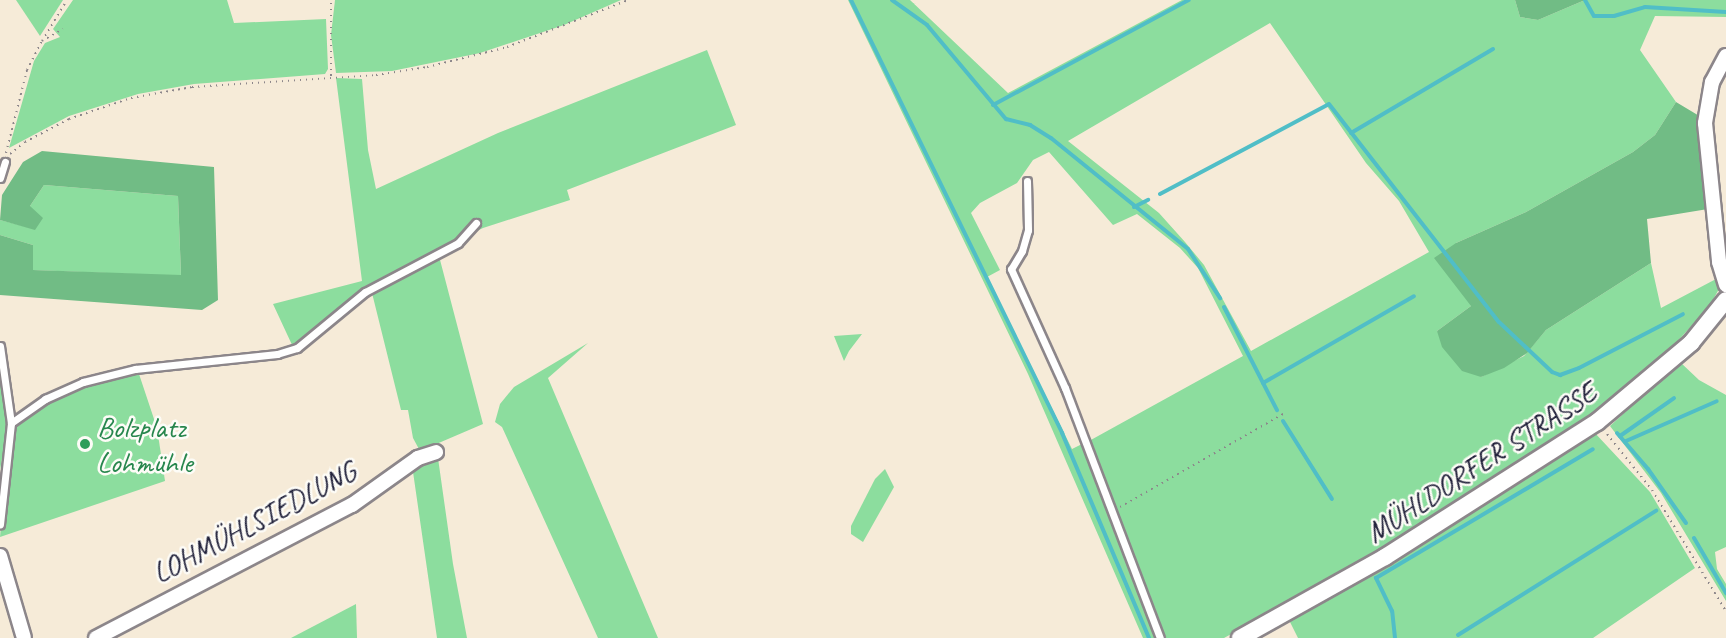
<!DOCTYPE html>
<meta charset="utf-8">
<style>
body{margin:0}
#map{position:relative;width:1726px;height:638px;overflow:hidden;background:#f6ebd8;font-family:Caveat,sans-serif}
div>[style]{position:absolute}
.green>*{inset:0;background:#8cdd9e}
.forest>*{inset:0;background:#71bc85}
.stream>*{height:4px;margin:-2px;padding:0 2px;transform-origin:2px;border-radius:2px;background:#50bec7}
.path>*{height:2px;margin-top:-1px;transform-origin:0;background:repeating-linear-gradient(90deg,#8c868a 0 1.5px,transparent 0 6px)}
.roads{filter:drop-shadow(2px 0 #8c868a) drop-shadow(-2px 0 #8c868a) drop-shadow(0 2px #8c868a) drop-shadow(0 -2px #8c868a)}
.service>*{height:7px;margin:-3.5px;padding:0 3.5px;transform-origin:3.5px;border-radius:3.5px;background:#fff}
.minor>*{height:14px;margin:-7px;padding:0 7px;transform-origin:7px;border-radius:7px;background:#fff}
.tertiary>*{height:16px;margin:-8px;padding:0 8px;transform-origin:8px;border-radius:8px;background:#fff}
.dots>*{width:16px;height:16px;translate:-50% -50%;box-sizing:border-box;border:3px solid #fdfcf7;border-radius:50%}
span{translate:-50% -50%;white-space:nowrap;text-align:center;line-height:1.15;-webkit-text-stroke:5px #fdfcf7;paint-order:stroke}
.leisure-label{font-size:30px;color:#27864d}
.left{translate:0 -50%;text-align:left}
.street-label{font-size:30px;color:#22223b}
</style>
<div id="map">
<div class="green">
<i style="clip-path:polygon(16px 0,63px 0,40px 36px)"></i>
<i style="clip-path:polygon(73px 0,227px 0,234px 23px,326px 19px,328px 69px,325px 74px,194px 84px,138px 94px,69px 116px,9px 148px,34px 61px,45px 43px,60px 37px,53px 29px)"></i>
<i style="clip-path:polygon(335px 0,621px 0,564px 25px,480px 53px,392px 71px,336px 73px,331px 35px)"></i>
<i style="clip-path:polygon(evenodd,848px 0,910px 0,1008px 93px,1182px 0,1515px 0,1520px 17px,1538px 20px,1585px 0,1726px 0,1726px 17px,1655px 16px,1640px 50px,1676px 102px,1655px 135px,1633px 152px,1526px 212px,1456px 243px,1471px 306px,1437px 331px,1481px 377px,1524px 356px,1546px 330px,1651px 263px,1661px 308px,1716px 279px,1719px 289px,1709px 307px,1663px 357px,1594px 414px,1526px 461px,1366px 560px,1224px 638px,1164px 638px,1089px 441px,1243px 356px,1198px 268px,1180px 248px,1137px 214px,1113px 225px,1049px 152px,1033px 160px,1017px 183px,980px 203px,971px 213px,1000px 270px,987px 277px,1072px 449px,1084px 443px,1158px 638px,1143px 638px,1028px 374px,848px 0,1270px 23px,1366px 163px,1399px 201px,1429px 252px,1251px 351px,1204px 265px,1185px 242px,1159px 213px,1068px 141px,1270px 23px)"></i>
<i style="clip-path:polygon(707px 50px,736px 125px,567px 190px,570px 200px,483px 228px,408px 265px,349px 299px,293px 347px,273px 304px,362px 281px,336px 78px,362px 79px,368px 150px,376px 189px,498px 133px)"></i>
<i style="clip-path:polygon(44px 185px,178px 196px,181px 276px,33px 270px,33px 245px,0 235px,0 220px,35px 229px,30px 206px)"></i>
<i style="clip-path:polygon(439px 256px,483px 424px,420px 451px,413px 438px,408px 410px,401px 410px,372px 293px)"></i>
<i style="clip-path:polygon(862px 334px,849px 351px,844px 361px,834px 336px)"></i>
<i style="clip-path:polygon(588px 343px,548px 378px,658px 638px,598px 638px,502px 427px,495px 422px,500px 404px,514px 387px)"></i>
<i style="clip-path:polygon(0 362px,7px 431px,0 470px)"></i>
<i style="clip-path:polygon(1680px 362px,1699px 380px,1726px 395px,1726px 547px,1715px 552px,1717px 569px,1726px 584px,1726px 601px,1661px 493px,1610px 426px)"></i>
<i style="clip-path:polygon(138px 371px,157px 428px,165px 481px,0 537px,11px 423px,65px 389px)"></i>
<i style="clip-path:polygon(1594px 432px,1650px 492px,1695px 568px,1593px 638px,1298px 638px,1289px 620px,1471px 512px)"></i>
<i style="clip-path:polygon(438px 458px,453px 564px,467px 638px,437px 638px,412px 465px)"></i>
<i style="clip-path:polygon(885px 469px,894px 487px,863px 542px,851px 534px,851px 526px,875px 479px)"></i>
<i style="clip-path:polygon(356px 604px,357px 638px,291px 638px)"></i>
</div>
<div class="forest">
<i style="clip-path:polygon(1515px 0,1585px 0,1538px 20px,1520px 17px)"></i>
<i style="clip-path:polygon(1676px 102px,1701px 117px,1708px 209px,1647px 219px,1651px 263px,1546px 330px,1527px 353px,1504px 368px,1481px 377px,1462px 371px,1442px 347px,1437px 331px,1471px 306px,1434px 258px,1456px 243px,1526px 212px,1633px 152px,1655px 135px)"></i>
<i style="clip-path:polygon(42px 151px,214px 167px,218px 300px,202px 310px,0 295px,0 235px,33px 245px,33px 270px,181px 275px,178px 196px,44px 185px,30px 206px,43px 218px,35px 230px,0 220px,2px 195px,23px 162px)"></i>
</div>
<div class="stream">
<i style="left:851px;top:0;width:482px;rotate:64deg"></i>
<i style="left:1062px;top:433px;width:223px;rotate:67deg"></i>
<i style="left:892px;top:0;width:43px;rotate:35.5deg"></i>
<i style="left:927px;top:25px;width:123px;rotate:50deg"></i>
<i style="left:1006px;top:119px;width:25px;rotate:14deg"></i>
<i style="left:1030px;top:125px;width:25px;rotate:32deg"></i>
<i style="left:1051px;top:138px;width:176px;rotate:39deg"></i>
<i style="left:1188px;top:249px;width:59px;rotate:56.9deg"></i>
<i style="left:1585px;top:0;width:18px;rotate:61deg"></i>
<i style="left:1594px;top:16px;width:20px"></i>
<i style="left:1614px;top:16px;width:32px;rotate:-16deg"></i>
<i style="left:1645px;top:7px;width:81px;rotate:3.5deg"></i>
<i style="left:993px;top:105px;width:222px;rotate:-28.2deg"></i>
<i style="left:1351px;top:133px;width:165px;rotate:-30.6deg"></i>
<i style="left:1160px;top:194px;width:191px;rotate:-28deg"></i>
<i style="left:1329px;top:104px;width:276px;rotate:52.1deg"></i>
<i style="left:1499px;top:322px;width:73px;rotate:43.3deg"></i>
<i style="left:1552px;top:372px;width:9px;rotate:21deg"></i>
<i style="left:1560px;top:375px;width:20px;rotate:-20deg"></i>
<i style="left:1579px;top:368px;width:117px;rotate:-27.4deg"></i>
<i style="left:1134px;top:207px;width:16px;rotate:-27deg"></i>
<i style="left:1224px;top:307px;width:116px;rotate:62.8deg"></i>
<i style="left:1263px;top:383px;width:174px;rotate:-29.9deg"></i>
<i style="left:1283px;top:421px;width:92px;rotate:57.9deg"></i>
<i style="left:1617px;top:433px;width:48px;rotate:49.3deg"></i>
<i style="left:1648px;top:469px;width:66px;rotate:54.9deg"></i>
<i style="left:1620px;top:436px;width:66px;rotate:-35.1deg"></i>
<i style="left:1626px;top:441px;width:99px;rotate:-23.7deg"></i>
<i style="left:1694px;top:538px;width:64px;rotate:59.8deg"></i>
<i style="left:1458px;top:635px;width:234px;rotate:-32.1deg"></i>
<i style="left:1395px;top:638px;width:27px;rotate:-96deg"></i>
<i style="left:1392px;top:611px;width:37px;rotate:-116deg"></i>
<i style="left:1376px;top:578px;width:252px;rotate:-30.7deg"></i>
</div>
<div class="path">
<i style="left:42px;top:41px;width:48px;rotate:-58.6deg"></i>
<i style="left:331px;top:76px;width:76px;rotate:-90deg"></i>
<i style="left:6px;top:153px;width:86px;rotate:-75.8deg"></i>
<i style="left:27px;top:70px;width:33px;rotate:-63deg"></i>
<i style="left:42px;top:41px;width:24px;rotate:-30deg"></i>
<i style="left:10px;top:154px;width:19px;rotate:-39deg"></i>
<i style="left:25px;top:142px;width:50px;rotate:-27.6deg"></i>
<i style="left:69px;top:119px;width:65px;rotate:-18.7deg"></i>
<i style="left:131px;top:98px;width:62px;rotate:-10.2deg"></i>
<i style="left:192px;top:87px;width:184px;rotate:-3.7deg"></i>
<i style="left:376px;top:75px;width:52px;rotate:-8.9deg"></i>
<i style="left:427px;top:67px;width:82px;rotate:-14deg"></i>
<i style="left:507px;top:47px;width:130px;rotate:-21.2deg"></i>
<i style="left:1607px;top:434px;width:72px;rotate:51.2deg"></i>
<i style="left:1652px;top:490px;width:142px;rotate:58.6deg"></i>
<i style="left:1120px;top:507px;width:188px;rotate:-29.7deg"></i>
</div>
<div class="roads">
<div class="service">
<i style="left:0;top:178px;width:17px;rotate:-73deg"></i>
<i style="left:1027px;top:181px;width:49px;rotate:88.8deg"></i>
<i style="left:1028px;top:230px;width:22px;rotate:106deg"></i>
<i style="left:1022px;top:251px;width:21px;rotate:121deg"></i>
<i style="left:1011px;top:269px;width:131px;rotate:65.6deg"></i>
<i style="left:1065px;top:388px;width:267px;rotate:69.2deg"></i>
<i style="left:0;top:346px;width:78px;rotate:81.9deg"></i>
<i style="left:11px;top:423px;width:102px;rotate:96.2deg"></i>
<i style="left:11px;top:423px;width:42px;rotate:-35.2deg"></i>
<i style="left:45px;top:399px;width:42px;rotate:-24.1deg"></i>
<i style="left:83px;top:382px;width:54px;rotate:-14deg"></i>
<i style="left:135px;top:369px;width:143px;rotate:-6deg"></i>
<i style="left:277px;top:354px;width:21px;rotate:-17deg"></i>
<i style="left:297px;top:348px;width:88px;rotate:-39.5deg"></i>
<i style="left:365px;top:292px;width:105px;rotate:-27.8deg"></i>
<i style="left:458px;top:243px;width:27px;rotate:-48deg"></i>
</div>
<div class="minor">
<i style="left:1726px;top:56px;width:30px;rotate:118deg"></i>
<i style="left:1712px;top:82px;width:42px;rotate:99.7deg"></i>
<i style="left:1705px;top:123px;width:140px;rotate:84.2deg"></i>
<i style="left:1719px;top:262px;width:24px;rotate:73deg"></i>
<i style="left:0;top:556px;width:85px;rotate:73.7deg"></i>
<i style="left:96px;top:638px;width:288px;rotate:-27.5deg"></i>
<i style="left:352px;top:505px;width:81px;rotate:-35.5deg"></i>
<i style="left:418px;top:458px;width:19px;rotate:-18deg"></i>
</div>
<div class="tertiary">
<i style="left:1240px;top:638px;width:166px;rotate:-29.2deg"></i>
<i style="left:1385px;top:557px;width:251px;rotate:-32.5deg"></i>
<i style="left:1597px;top:422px;width:123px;rotate:-40deg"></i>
<i style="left:1691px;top:343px;width:55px;rotate:-50.9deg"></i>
</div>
</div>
<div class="dots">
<i style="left:85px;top:444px;background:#2e9e5b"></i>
</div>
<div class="leisure-label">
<span class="left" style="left:97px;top:444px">Bolzplatz<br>Lohmühle</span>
</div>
<div class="street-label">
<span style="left:1481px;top:462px;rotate:-33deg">MÜHLDORFER STRASSE</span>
<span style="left:254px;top:522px;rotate:-28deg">LOHMÜHLSIEDLUNG</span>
</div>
</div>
